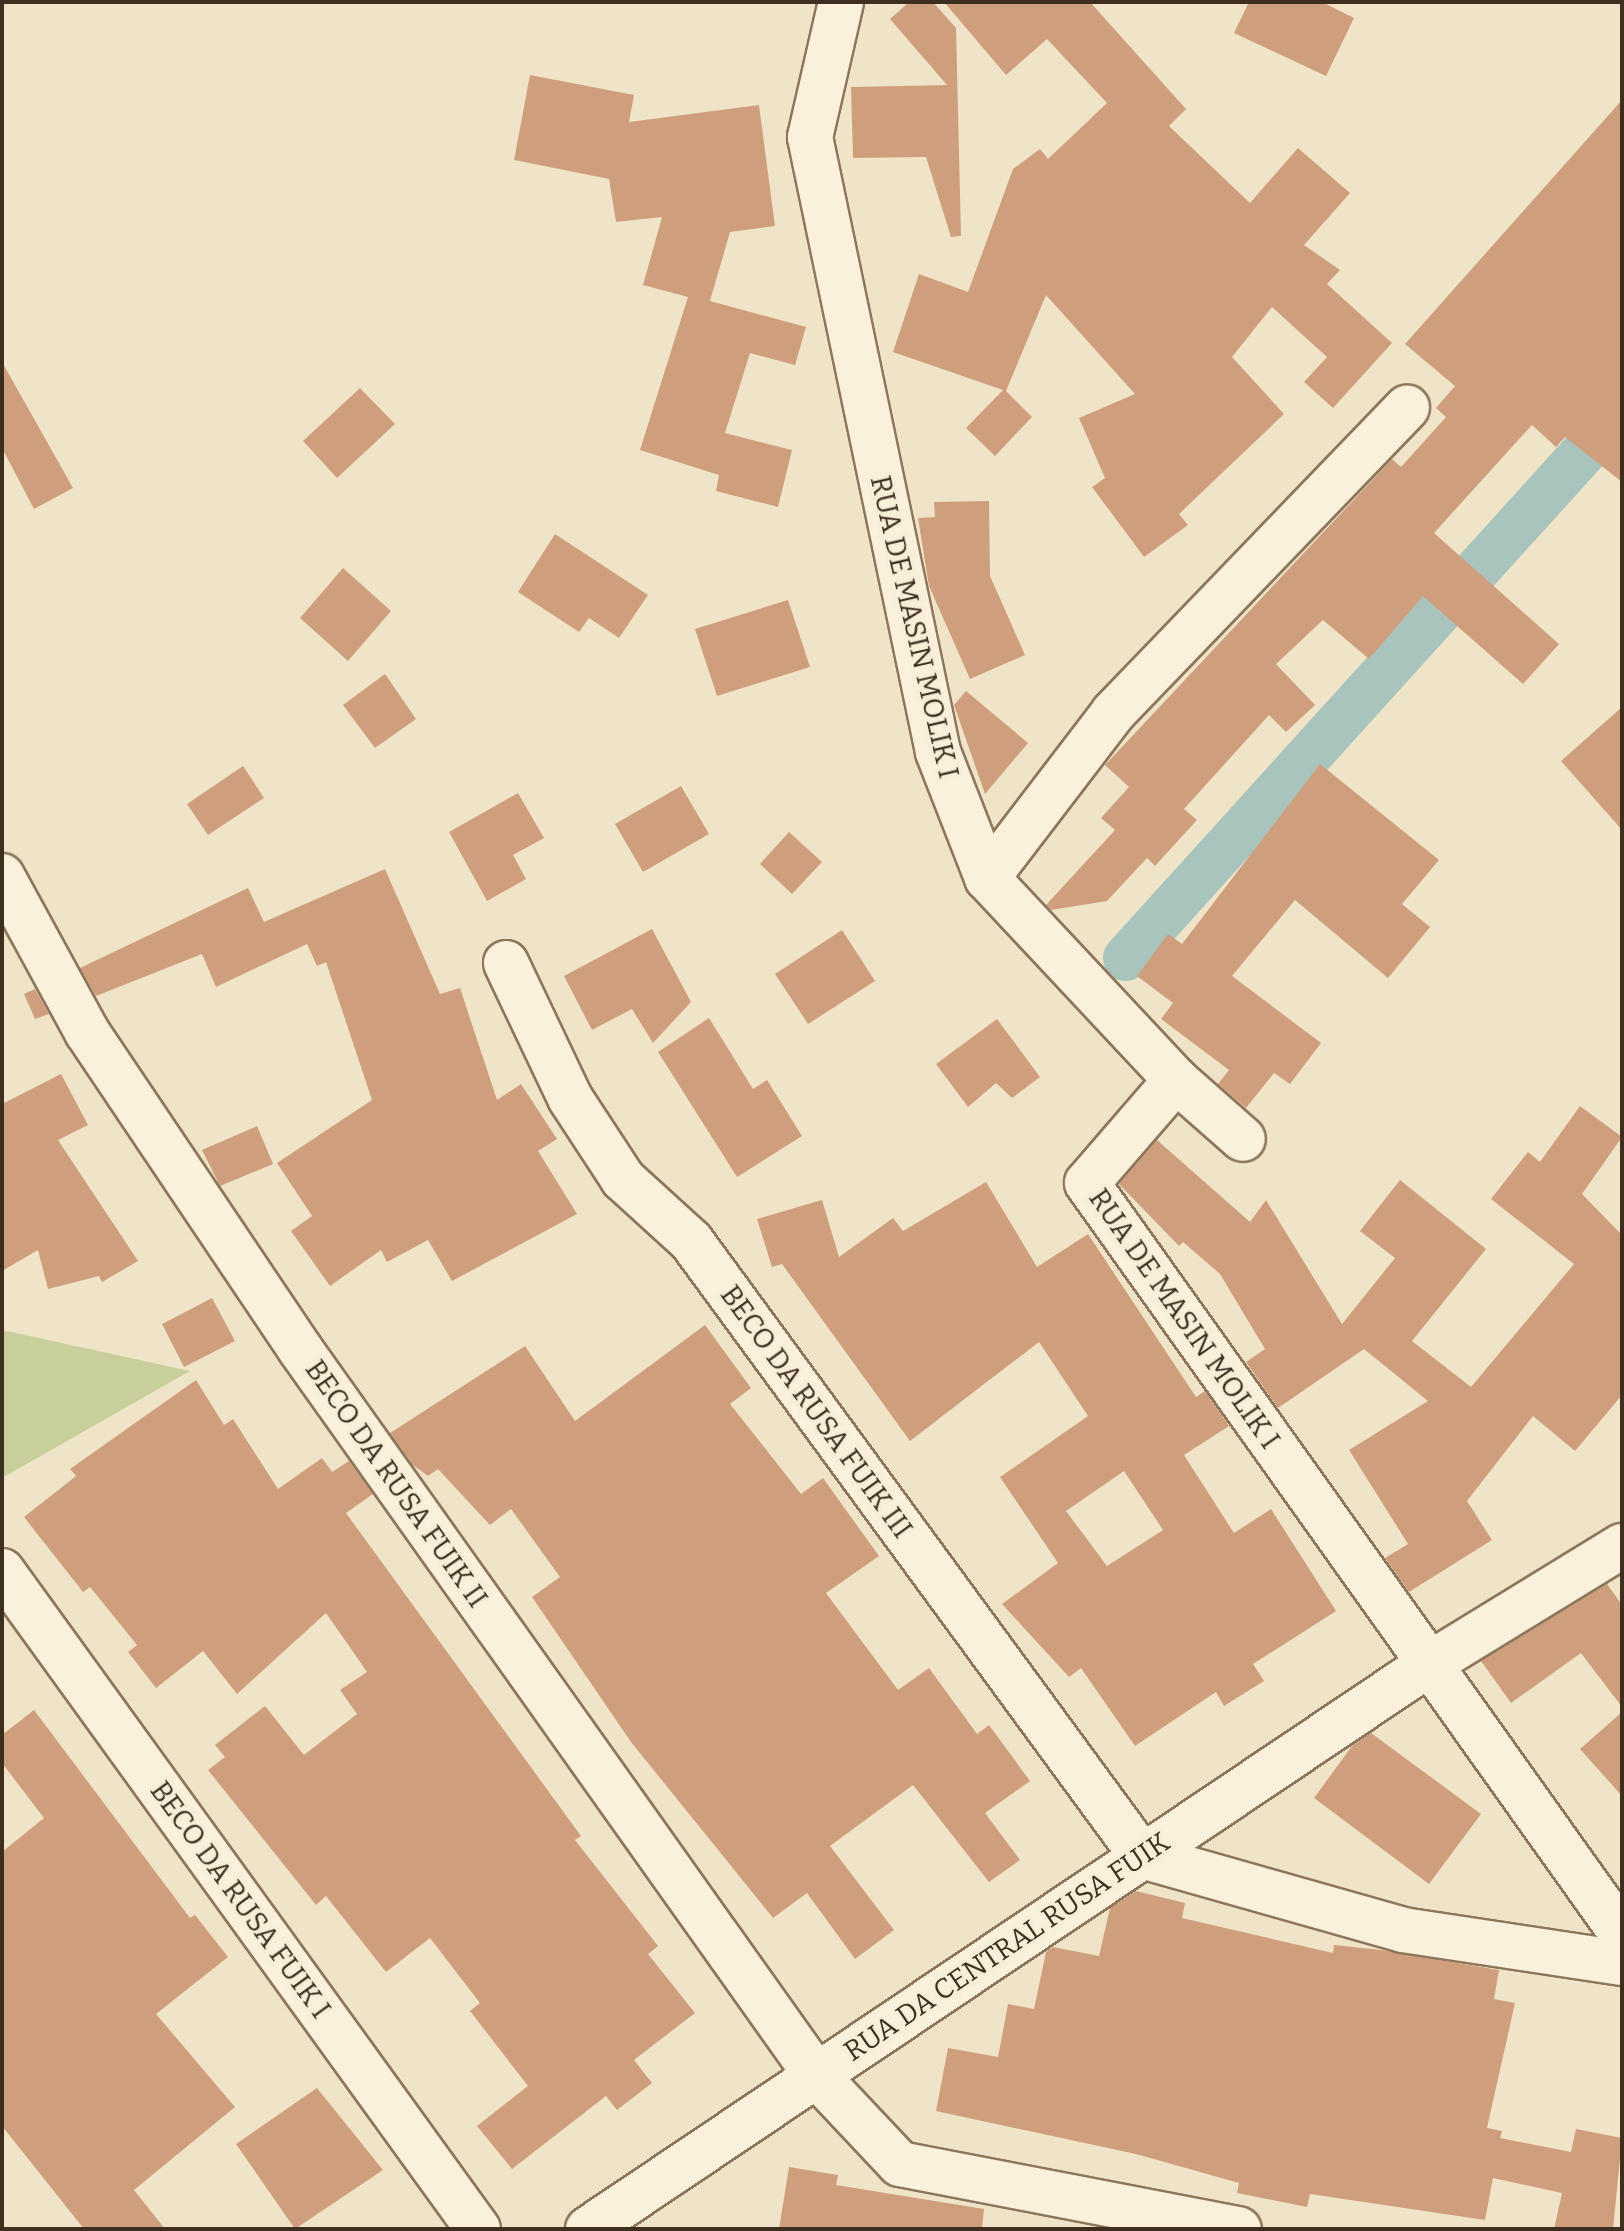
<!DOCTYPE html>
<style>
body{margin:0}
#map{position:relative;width:1624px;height:2231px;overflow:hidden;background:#f0e4c8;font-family:Bitter,serif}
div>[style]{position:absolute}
.green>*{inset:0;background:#c9cf9b}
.canal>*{height:46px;margin:-23px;padding:0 23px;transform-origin:23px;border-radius:23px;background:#a9c4bc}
.building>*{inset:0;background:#cf9f7d}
.roads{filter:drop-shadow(2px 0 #8d765c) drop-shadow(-2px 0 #8d765c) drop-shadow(0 2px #8d765c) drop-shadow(0 -2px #8d765c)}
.minor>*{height:44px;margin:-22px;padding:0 22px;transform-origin:22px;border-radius:22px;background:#faf1dc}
span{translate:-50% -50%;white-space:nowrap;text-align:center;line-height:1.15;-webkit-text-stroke:6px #f7eed8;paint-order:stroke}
.street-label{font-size:28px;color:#3d2e20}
.frame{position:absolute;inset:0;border:4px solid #3d2e20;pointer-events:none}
</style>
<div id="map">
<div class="green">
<i style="clip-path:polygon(2px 1330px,190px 1371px,2px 1478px)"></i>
</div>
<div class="canal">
<i style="left:1126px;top:958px;width:739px;rotate:-47.85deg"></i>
</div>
<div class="building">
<i style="clip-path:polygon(909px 2px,933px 2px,956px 28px,961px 236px,951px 237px,926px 157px,853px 158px,851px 87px,947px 85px,890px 19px)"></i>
<i style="clip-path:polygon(944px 2px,1090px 2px,1186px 109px,1169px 126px,1250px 203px,1298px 148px,1350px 193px,1304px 245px,1340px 270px,1327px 284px,1392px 343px,1333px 408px,1304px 382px,1327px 357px,1272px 307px,1232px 357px,1284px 414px,1179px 514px,1188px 525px,1144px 557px,1092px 487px,1105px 478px,1079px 418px,1135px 394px,1046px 295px,1006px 391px,1032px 417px,995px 456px,966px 428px,1003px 390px,893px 352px,919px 274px,968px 292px,1013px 169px,1040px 149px,1048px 159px,1107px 103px,1047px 39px,1006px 75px)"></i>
<i style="clip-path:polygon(1249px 2px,1322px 2px,1354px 18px,1326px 76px,1234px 33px)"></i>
<i style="clip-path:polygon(530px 75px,634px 95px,629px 122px,759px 105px,775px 226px,730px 232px,710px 301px,806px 327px,795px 365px,750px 353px,725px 433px,792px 450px,778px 507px,716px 491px,719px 475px,640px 450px,688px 297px,643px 285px,662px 217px,616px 222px,609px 179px,514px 160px)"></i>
<i style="clip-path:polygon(1622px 100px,1622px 482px,1565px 437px,1556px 447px,1532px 425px,1434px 533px,1559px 644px,1523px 684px,1423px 596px,1369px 659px,1323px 620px,1276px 664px,1315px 705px,1286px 732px,1269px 715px,1184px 809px,1197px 820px,1155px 866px,1147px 858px,1107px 901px,1051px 910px,1046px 905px,1115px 830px,1101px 818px,1129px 787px,1105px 765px,1392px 459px,1401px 467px,1446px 417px,1436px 408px,1455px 386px,1405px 344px)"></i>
<i style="clip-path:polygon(2px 362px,73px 488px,34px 509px,2px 448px)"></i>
<i style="clip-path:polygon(360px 388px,395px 424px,337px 478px,303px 441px)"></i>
<i style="clip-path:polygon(989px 501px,990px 576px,1025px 655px,970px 679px,929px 586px,918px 518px,935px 517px,934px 502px)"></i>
<i style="clip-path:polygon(555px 534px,648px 595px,619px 638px,589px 618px,579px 632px,518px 592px)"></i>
<i style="clip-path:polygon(343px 568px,391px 611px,348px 661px,300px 618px)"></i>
<i style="clip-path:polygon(788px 600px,810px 667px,717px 696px,695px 629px)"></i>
<i style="clip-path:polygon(385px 674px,416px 719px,375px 748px,343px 705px)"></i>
<i style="clip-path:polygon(966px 691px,1028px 743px,985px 794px,954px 705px)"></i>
<i style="clip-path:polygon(1622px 707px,1622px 830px,1561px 761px)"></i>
<i style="clip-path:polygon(1320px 764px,1439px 860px,1402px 904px,1430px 927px,1388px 978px,1295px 900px,1232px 976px,1321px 1043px,1290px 1084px,1274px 1073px,1246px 1108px,1218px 1084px,1229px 1070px,1161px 1019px,1173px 1003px,1137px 976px,1168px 934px,1182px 944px)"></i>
<i style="clip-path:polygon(243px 766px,264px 798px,208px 835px,187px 804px)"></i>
<i style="clip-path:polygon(681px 786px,709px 834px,643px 872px,615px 824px)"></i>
<i style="clip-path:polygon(518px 793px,544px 838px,513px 855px,526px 879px,487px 901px,449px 832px)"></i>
<i style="clip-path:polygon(789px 832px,822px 862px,792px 894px,760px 864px)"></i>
<i style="clip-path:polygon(385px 869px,440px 994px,460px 988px,497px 1100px,521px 1084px,557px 1139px,538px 1151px,577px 1214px,452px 1281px,428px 1240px,387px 1262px,381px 1250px,330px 1286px,291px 1231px,312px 1216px,277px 1163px,372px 1100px,326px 962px,317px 966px,307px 944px,216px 987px,202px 954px,96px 996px,80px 968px,248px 888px,264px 922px)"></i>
<i style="clip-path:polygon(652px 929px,691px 1002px,653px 1043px,632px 1009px,592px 1030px,564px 976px)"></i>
<i style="clip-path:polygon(842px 930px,875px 981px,808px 1024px,775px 974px)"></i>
<i style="clip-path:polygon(35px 989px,49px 1014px,35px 1019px,24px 994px)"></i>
<i style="clip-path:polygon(709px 1018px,753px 1089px,767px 1080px,802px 1136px,737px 1177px,658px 1052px)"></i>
<i style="clip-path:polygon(997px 1019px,1040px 1077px,1012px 1098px,996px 1083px,968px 1107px,936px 1064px)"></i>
<i style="clip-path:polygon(61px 1074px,88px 1125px,58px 1140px,138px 1261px,102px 1282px,99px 1276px,48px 1289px,38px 1250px,2px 1271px,2px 1104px)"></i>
<i style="clip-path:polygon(1580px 1106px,1622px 1137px,1582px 1194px,1622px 1235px,1622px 1395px,1575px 1451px,1533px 1416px,1467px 1501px,1492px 1540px,1409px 1592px,1385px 1558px,1408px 1544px,1349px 1450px,1428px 1401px,1364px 1349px,1278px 1408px,1246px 1362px,1265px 1349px,1220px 1274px,1183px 1242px,1179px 1246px,1119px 1184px,1157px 1140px,1250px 1222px,1266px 1200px,1342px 1324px,1395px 1258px,1360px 1231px,1400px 1180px,1486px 1249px,1412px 1341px,1471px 1387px,1574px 1264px,1491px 1199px,1528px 1152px,1540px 1162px)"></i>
<i style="clip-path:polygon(257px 1126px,273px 1164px,220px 1186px,202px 1150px)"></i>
<i style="clip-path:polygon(evenodd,986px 1182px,1037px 1267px,1088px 1234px,1196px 1397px,1205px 1391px,1229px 1426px,1184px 1455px,1234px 1533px,1271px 1509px,1336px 1611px,1253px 1664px,1264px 1681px,1224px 1706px,1216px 1692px,1135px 1746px,1081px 1668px,1069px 1677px,1002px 1604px,1058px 1563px,1000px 1477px,1088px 1416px,1039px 1342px,910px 1441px,782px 1264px,772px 1267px,757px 1219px,822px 1200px,839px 1257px,893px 1218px,903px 1231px,986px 1182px,1124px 1471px,1163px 1530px,1107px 1566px,1066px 1511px,1124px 1471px)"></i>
<i style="clip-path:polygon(212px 1298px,235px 1341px,184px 1367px,162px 1324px)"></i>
<i style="clip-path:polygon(705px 1325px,751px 1388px,730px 1404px,801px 1494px,823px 1478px,879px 1556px,826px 1593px,898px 1690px,929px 1668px,977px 1734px,989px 1725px,1030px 1781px,985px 1813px,1020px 1860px,989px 1882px,913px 1785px,830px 1846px,894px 1930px,855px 1959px,807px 1893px,773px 1918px,631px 1742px,532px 1597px,560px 1577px,511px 1509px,490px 1525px,438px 1469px,428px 1476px,413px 1465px,390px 1433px,525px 1346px,575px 1421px)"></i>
<i style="clip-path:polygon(196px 1380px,224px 1425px,233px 1419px,278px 1489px,322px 1458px,332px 1472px,349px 1461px,373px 1494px,346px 1513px,581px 1836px,575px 1840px,658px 1946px,648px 1954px,695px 2013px,634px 2060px,652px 2083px,617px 2110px,606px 2096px,512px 2169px,477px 2126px,528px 2086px,470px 2011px,480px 2003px,430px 1938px,386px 1972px,326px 1896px,316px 1905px,208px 1770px,225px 1757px,215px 1745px,265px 1706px,304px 1755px,357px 1714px,340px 1690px,367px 1672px,326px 1613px,237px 1694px,203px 1651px,156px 1688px,128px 1652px,137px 1645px,90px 1587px,83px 1592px,24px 1517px,76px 1476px,70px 1469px)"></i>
<i style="clip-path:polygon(1607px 1584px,1622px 1605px,1622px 1707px,1581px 1653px,1511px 1703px,1481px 1661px)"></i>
<i style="clip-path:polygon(34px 1710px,190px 1918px,195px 1915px,228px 1957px,156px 2014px,235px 2107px,134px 2190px,165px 2229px,84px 2229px,2px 2126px,2px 1852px,44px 1818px,2px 1763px,2px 1735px)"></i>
<i style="clip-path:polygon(1622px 1712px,1622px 1796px,1580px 1749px)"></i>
<i style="clip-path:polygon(1371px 1733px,1481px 1814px,1429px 1884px,1314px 1798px,1352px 1746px)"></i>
<i style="clip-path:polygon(1136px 1891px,1185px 1903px,1182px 1918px,1333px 1953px,1334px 1945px,1381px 1950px,1499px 1970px,1494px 1999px,1515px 2003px,1487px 2128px,1502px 2131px,1500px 2138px,1571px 2152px,1576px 2129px,1622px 2138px,1613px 2229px,1554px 2229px,1562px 2193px,1493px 2178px,1485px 2220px,1310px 2194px,1307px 2207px,1237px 2193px,1239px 2183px,1136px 2154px,936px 2111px,948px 2048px,998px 2057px,1008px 2004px,1034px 2009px,1046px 1952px,1053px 1947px,1099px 1956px,1110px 1908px)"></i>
<i style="clip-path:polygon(317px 2088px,383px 2170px,295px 2229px,236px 2144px)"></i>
<i style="clip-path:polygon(789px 2167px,838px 2175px,836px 2185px,984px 2209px,982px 2229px,779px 2229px)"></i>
</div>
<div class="roads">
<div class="minor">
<i style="left:841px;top:2px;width:139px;rotate:102.9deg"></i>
<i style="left:810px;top:137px;width:628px;rotate:78.24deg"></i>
<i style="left:938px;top:752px;width:135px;rotate:68.7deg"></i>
<i style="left:987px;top:878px;width:277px;rotate:46.9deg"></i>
<i style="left:1176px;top:1080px;width:136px;rotate:130.8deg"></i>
<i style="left:1087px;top:1183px;width:922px;rotate:54.53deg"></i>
<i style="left:2px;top:876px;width:178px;rotate:61.4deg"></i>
<i style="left:87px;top:1032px;width:382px;rotate:56.1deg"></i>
<i style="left:300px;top:1349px;width:891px;rotate:54.6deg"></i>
<i style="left:816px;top:2075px;width:122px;rotate:46.7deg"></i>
<i style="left:900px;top:2164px;width:345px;rotate:10.9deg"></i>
<i style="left:987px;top:878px;width:208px;rotate:-52.6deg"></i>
<i style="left:1113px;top:713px;width:424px;rotate:-46.1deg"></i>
<i style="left:506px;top:963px;width:149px;rotate:64.6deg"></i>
<i style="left:570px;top:1098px;width:97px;rotate:56.8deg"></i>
<i style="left:623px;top:1179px;width:92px;rotate:42.4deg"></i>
<i style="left:691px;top:1241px;width:763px;rotate:53.75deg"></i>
<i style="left:1142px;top:1856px;width:271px;rotate:15.8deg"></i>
<i style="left:1403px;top:1930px;width:221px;rotate:8.6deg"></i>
<i style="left:1176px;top:1080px;width:89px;rotate:41.4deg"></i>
<i style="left:2px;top:1571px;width:812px;rotate:54.12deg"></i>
<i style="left:588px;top:2229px;width:1010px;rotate:-33.89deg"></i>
<i style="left:1426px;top:1666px;width:230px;rotate:-31.5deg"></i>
</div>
</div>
<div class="street-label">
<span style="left:914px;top:627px;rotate:77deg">RUA DE MASIN MOLIK I</span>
<span style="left:1184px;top:1319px;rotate:55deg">RUA DE MASIN MOLIK I</span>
<span style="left:816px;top:1412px;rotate:54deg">BECO DA RUSA FUIK III</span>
<span style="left:396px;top:1484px;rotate:55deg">BECO DA RUSA FUIK II</span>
<span style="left:240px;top:1900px;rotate:54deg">BECO DA RUSA FUIK I</span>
<span style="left:1007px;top:1947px;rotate:-34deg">RUA DA CENTRAL RUSA FUIK</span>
</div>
<div class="frame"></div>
</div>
